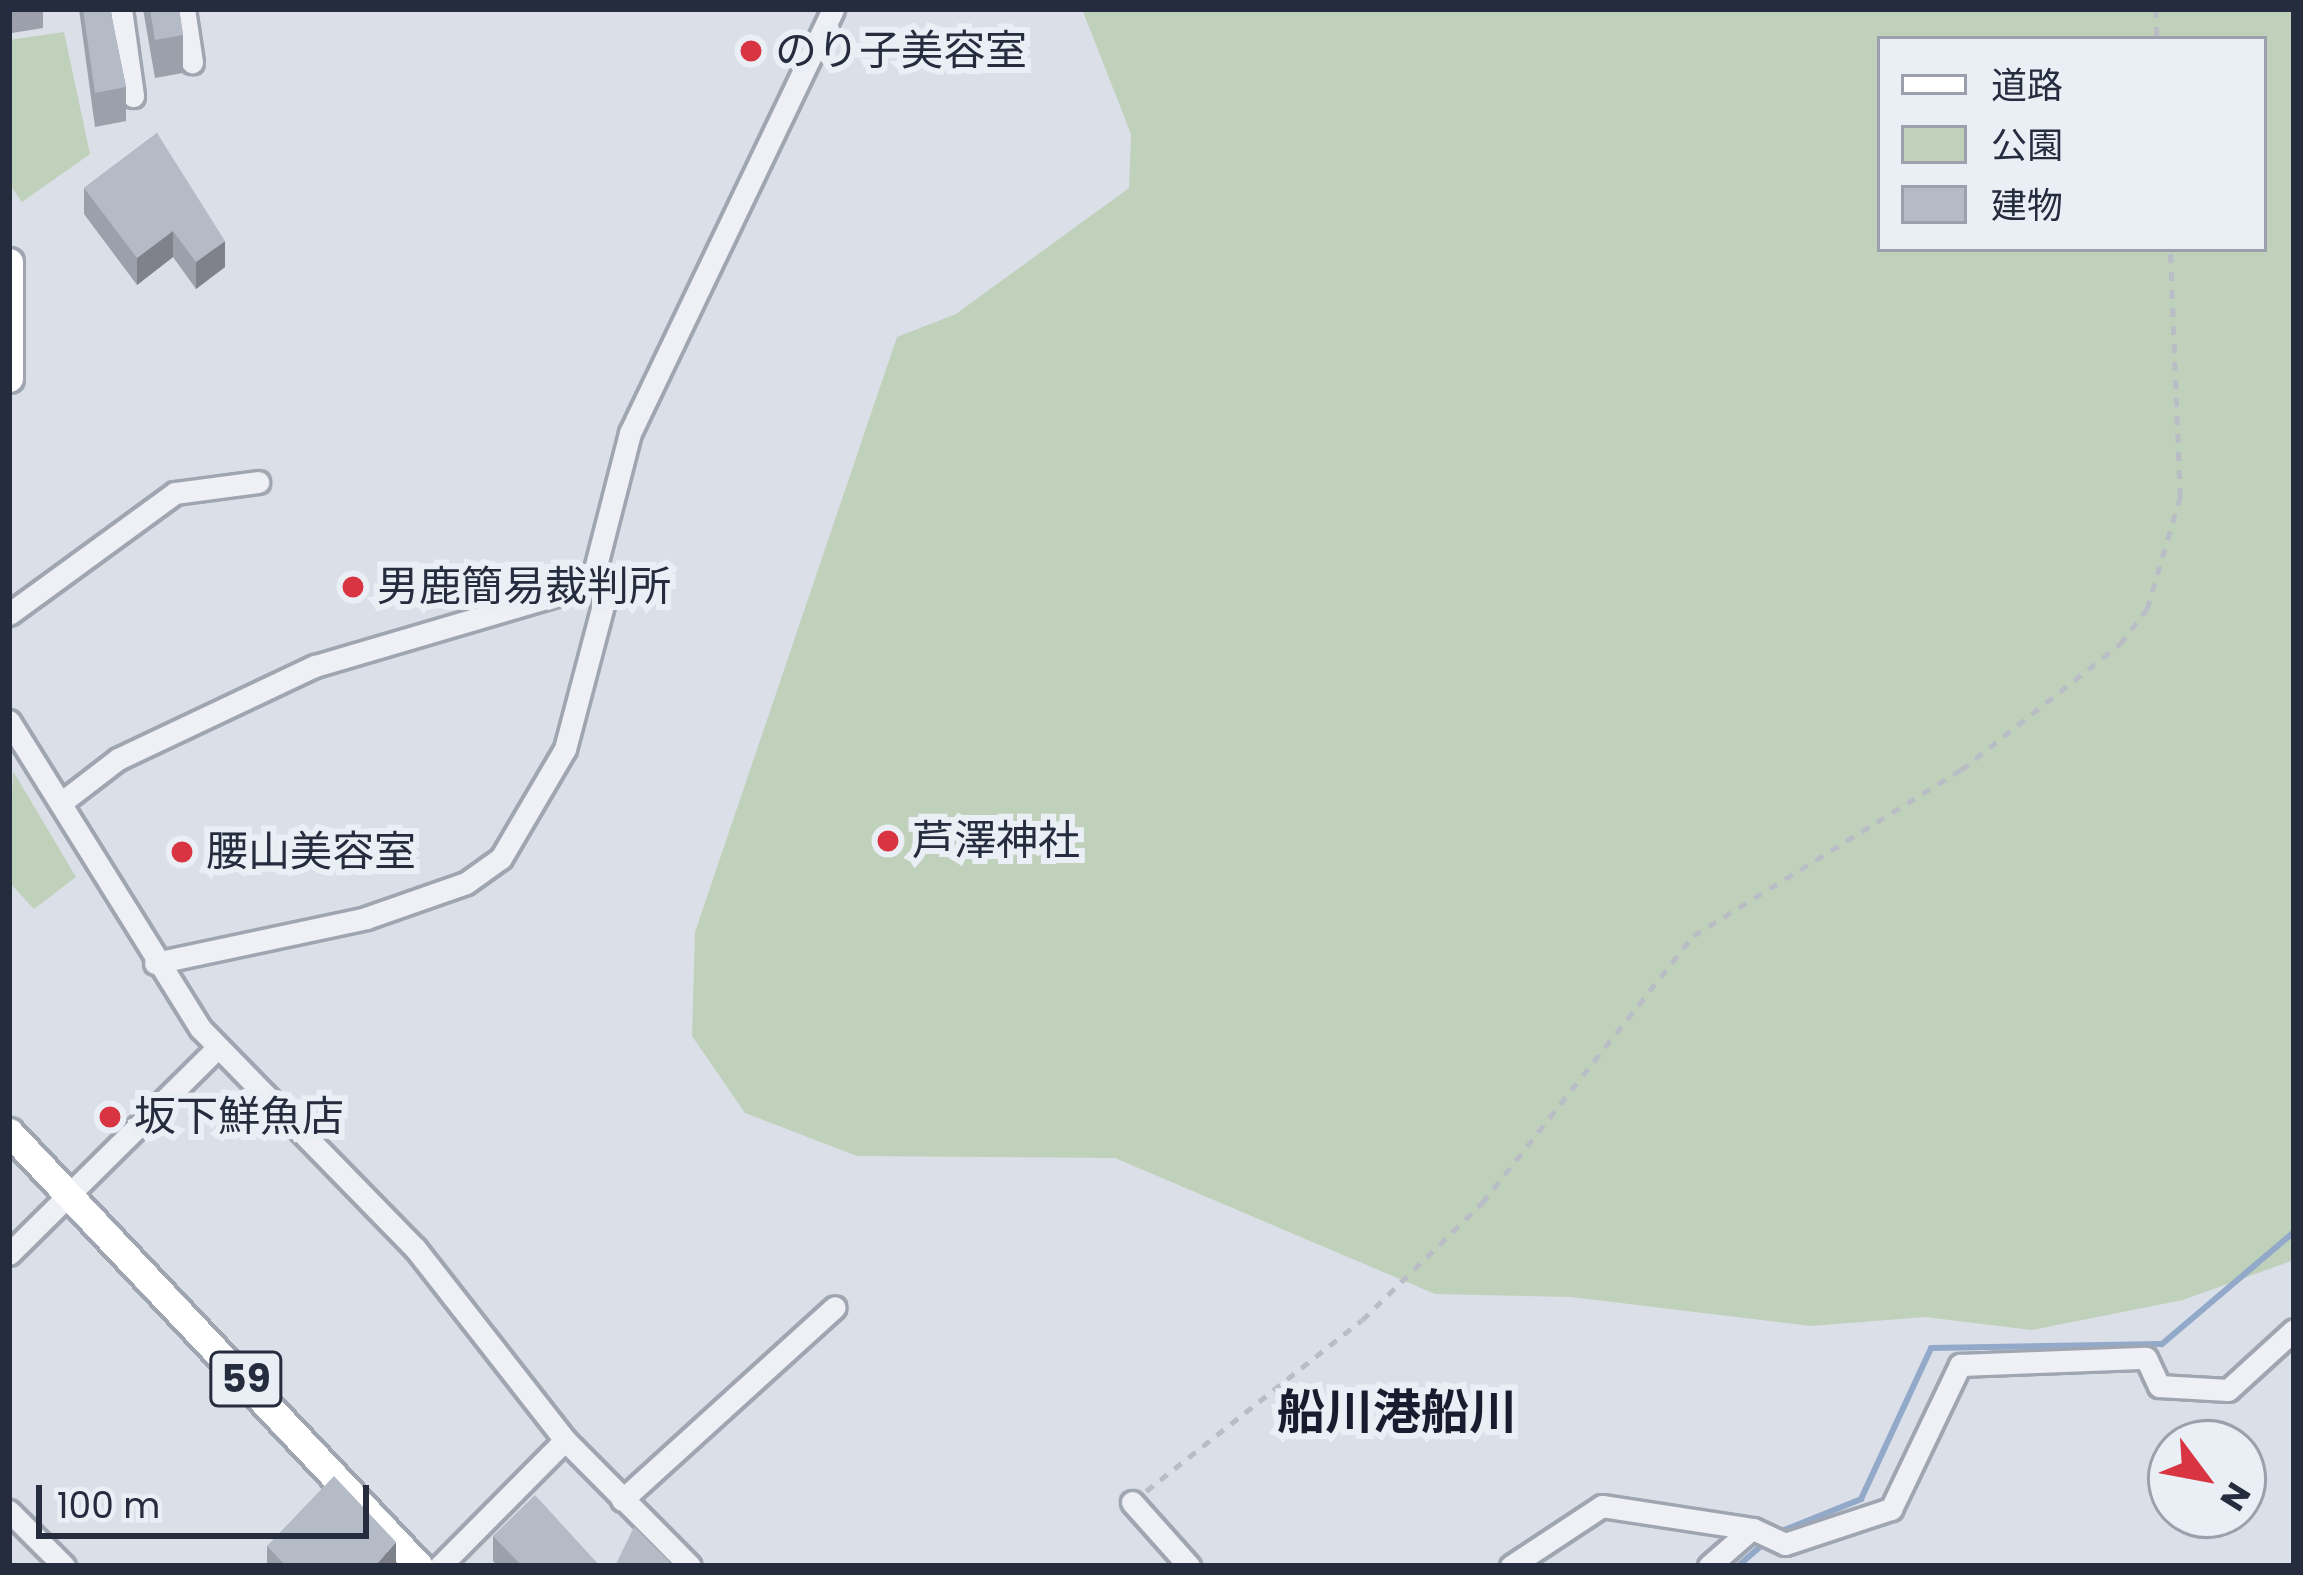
<!DOCTYPE html>
<meta charset="utf-8">
<style>
body{margin:0}
#map{position:relative;width:2303px;height:1575px;overflow:hidden;background:#dbdfe7;font-family:Poppins,"Noto Sans JP",sans-serif}
div>[style]{position:absolute}
.green>*{inset:0;background:#bfd1bb}
.stream>*{height:6px;margin:-3px;padding:0 3px;transform-origin:3px;border-radius:3px;background:#92a9ca}
.path>*{height:4.5px;margin-top:-2.25px;transform-origin:0;background:repeating-linear-gradient(90deg,#b9bdc5 0 9px,transparent 0 18px)}
.roads{filter:drop-shadow(3px 0 #a0a6b1) drop-shadow(-3px 0 #a0a6b1) drop-shadow(0 3px #a0a6b1) drop-shadow(0 -3px #a0a6b1)}
.minor>*{height:21px;margin:-10.5px;padding:0 10.5px;transform-origin:10.5px;border-radius:10.5px;background:#eef0f5}
.major>*{height:27px;margin:-13.5px;padding:0 13.5px;transform-origin:13.5px;border-radius:13.5px;background:#fff}
.wall>*{inset:0;background:#9ca0ab}
.shaded-wall>*{inset:0;background:#7f828b}
.building>*{inset:0;background:#b5bac7}
.dots>*{width:33px;height:33px;translate:-50% -50%;box-sizing:border-box;border:6px solid #eaeef5;border-radius:50%}
span{translate:-50% -50%;white-space:nowrap;text-align:center;line-height:1.15;-webkit-text-stroke:12px #eaeef5;paint-order:stroke}
.shield-label span{padding:3px 9px;background:#eaeef5;border:3px solid;border-radius:9px;-webkit-text-stroke-width:0}
.shield-label{font-size:39px;color:#242c3e;font-weight:700}
.poi-label{font-size:42px;color:#242c3e}
.left{translate:0 -50%;text-align:left}
.quarter-label{font-size:48px;color:#171d2e;font-weight:700}
.frame{position:absolute;inset:0;border:12px solid #242c3e;pointer-events:none}
.legend{position:absolute;left:1877px;top:36px;width:390px;height:216px;box-sizing:border-box;background:#eaeef5;border:3px solid #9ba0ac;margin:0;padding:15px 21px;list-style:none;font-size:36px;color:#242c3e}
.legend li{display:flex;align-items:center;gap:24px;height:60px}
.legend b{width:60px;border:3px solid #9ba0ac}
.north{position:absolute;left:2147px;top:1419px;width:120px;height:120px;box-sizing:border-box;background:#eaeef5;border:3px solid #9ba0ac;border-radius:50%;rotate:122deg;font-size:33px;font-weight:700;line-height:48px;text-align:center;color:#242c3e}
.north::after{content:'';display:block;margin:auto;width:42px;height:54px;background:#d83441;clip-path:polygon(50% 0,100% 100%,50% 72%,0 100%)}
.scale{position:absolute;left:36px;top:1485px;width:333px;height:54px;box-sizing:border-box;border:6px solid #242c3e;border-top:0;padding-left:15px;font-size:36px;line-height:42px;white-space:nowrap;color:#242c3e;-webkit-text-stroke:9px #eaeef5;paint-order:stroke}
</style>
<div id="map">
<div class="green">
<i style="clip-path:polygon(evenodd,1082px 9px,2294px 9px,2294px 1260px,2183px 1300px,2032px 1330px,1925px 1317px,1811px 1326px,1571px 1297px,1435px 1294px,1115px 1158px,857px 1156px,745px 1113px,692px 1036px,695px 932px,897px 337px,956px 314px,1129px 188px,1131px 134px,1082px 9px,1880px 39px,2264px 39px,2264px 249px,1880px 249px,1880px 39px)"></i>
<i style="clip-path:polygon(64px 32px,90px 154px,22px 202px,9px 184px,9px 40px)"></i>
<i style="clip-path:polygon(13px 771px,76px 877px,34px 909px,9px 882px)"></i>
</div>
<div class="stream">
<i style="left:1777px;top:1533px;width:91px;rotate:-22deg"></i>
<i style="left:1861px;top:1499px;width:166px;rotate:-65.1deg"></i>
<i style="left:1931px;top:1348px;width:231px;rotate:-1deg"></i>
<i style="left:2162px;top:1344px;width:173px;rotate:-40.3deg"></i>
<i style="left:1738px;top:1566px;width:38px;rotate:-41deg"></i>
</div>
<div class="path">
<i style="left:2156px;top:9px;width:30px;rotate:88deg"></i>
<i style="left:1146px;top:1491px;width:275px;rotate:-38.4deg"></i>
<i style="left:1362px;top:1320px;width:168px;rotate:-44.3deg"></i>
<i style="left:1482px;top:1203px;width:340px;rotate:-51.7deg"></i>
<i style="left:1693px;top:936px;width:315px;rotate:-31.8deg"></i>
<i style="left:1961px;top:770px;width:203px;rotate:-38.4deg"></i>
<i style="left:2120px;top:644px;width:44px;rotate:-52.4deg"></i>
<i style="left:2147px;top:609px;width:117px;rotate:-73.6deg"></i>
<i style="left:2180px;top:497px;width:248px;rotate:-92.3deg"></i>
</div>
<div class="roads">
<div class="minor">
<i style="left:121px;top:9px;width:88px;rotate:82.1deg"></i>
<i style="left:184px;top:9px;width:54px;rotate:81.4deg"></i>
<i style="left:9px;top:614px;width:205px;rotate:-36.1deg"></i>
<i style="left:175px;top:493px;width:84px;rotate:-7.5deg"></i>
<i style="left:9px;top:721px;width:362px;rotate:58.1deg"></i>
<i style="left:200px;top:1028px;width:308px;rotate:45.7deg"></i>
<i style="left:415px;top:1248px;width:244px;rotate:52deg"></i>
<i style="left:565px;top:1440px;width:177px;rotate:45.2deg"></i>
<i style="left:62px;top:802px;width:71px;rotate:-37.5deg"></i>
<i style="left:118px;top:759px;width:218px;rotate:-25.3deg"></i>
<i style="left:315px;top:666px;width:288px;rotate:-16.4deg"></i>
<i style="left:591px;top:585px;width:157px;rotate:-75.6deg"></i>
<i style="left:630px;top:433px;width:470px;rotate:-64.4deg"></i>
<i style="left:155px;top:963px;width:216px;rotate:-12deg"></i>
<i style="left:366px;top:918px;width:106px;rotate:-19.3deg"></i>
<i style="left:466px;top:883px;width:43px;rotate:-35.5deg"></i>
<i style="left:501px;top:858px;width:126px;rotate:-59.6deg"></i>
<i style="left:565px;top:749px;width:153px;rotate:-75.2deg"></i>
<i style="left:604px;top:601px;width:28px;rotate:-103deg"></i>
<i style="left:9px;top:1254px;width:293px;rotate:-44.7deg"></i>
<i style="left:622px;top:1500px;width:287px;rotate:-42.2deg"></i>
<i style="left:1132px;top:1502px;width:86px;rotate:48.3deg"></i>
<i style="left:9px;top:1511px;width:78px;rotate:45deg"></i>
<i style="left:440px;top:1566px;width:177px;rotate:-45.2deg"></i>
<i style="left:1511px;top:1566px;width:109px;rotate:-33.4deg"></i>
<i style="left:1602px;top:1506px;width:153px;rotate:8.7deg"></i>
<i style="left:1753px;top:1529px;width:35px;rotate:25deg"></i>
<i style="left:1785px;top:1544px;width:112px;rotate:-18.3deg"></i>
<i style="left:1891px;top:1509px;width:160px;rotate:-64.4deg"></i>
<i style="left:1960px;top:1365px;width:186px;rotate:-2.2deg"></i>
<i style="left:2146px;top:1358px;width:31px;rotate:65deg"></i>
<i style="left:2159px;top:1386px;width:69px;rotate:3.3deg"></i>
<i style="left:2228px;top:1390px;width:89px;rotate:-42.3deg"></i>
<i style="left:1709px;top:1566px;width:53px;rotate:-41.2deg"></i>
</div>
<div class="major">
<i style="left:9px;top:262px;width:116px;rotate:90deg"></i>
<i style="left:9px;top:1132px;width:597px;rotate:46.63deg"></i>
</div>
</div>
<div class="wall">
<i style="clip-path:polygon(9px 9px,43px 9px,43px 28px,12px 33px)"></i>
<i style="clip-path:polygon(79px 9px,110px 9px,126px 87px,126px 121px,95px 127px)"></i>
<i style="clip-path:polygon(143px 9px,179px 9px,183px 35px,183px 73px,155px 78px)"></i>
<i style="clip-path:polygon(157px 133px,225px 267px,196px 289px,173px 257px,137px 285px,84px 214px,84px 188px)"></i>
<i style="clip-path:polygon(493px 1536px,600px 1566px,498px 1566px,493px 1561px)"></i>
<i style="clip-path:polygon(267px 1546px,396px 1566px,267px 1566px)"></i>
</div>
<div class="shaded-wall">
<i style="clip-path:polygon(173px 231px,173px 257px,137px 285px,137px 258px)"></i>
<i style="clip-path:polygon(225px 241px,225px 267px,196px 289px,196px 262px)"></i>
<i style="clip-path:polygon(396px 1542px,396px 1566px,375px 1566px)"></i>
</div>
<div class="building">
<i style="clip-path:polygon(83px 9px,110px 9px,126px 87px,95px 93px)"></i>
<i style="clip-path:polygon(150px 9px,179px 9px,183px 35px,155px 40px)"></i>
<i style="clip-path:polygon(157px 133px,225px 241px,196px 262px,173px 231px,137px 258px,84px 188px)"></i>
<i style="clip-path:polygon(334px 1476px,396px 1542px,375px 1566px,286px 1566px,267px 1546px)"></i>
<i style="clip-path:polygon(535px 1495px,600px 1566px,522px 1566px,493px 1536px)"></i>
<i style="clip-path:polygon(634px 1527px,674px 1566px,615px 1566px)"></i>
</div>
<div class="dots">
<i style="left:751px;top:51px;background:#d83441"></i>
<i style="left:353px;top:587px;background:#d83441"></i>
<i style="left:888px;top:841px;background:#d83441"></i>
<i style="left:182px;top:852px;background:#d83441"></i>
<i style="left:110px;top:1117px;background:#d83441"></i>
</div>
<div class="shield-label">
<span style="left:246px;top:1379px">59</span>
</div>
<div class="poi-label">
<span class="left" style="left:775px;top:51px">のり子美容室</span>
<span class="left" style="left:377px;top:587px">男鹿簡易裁判所</span>
<span class="left" style="left:912px;top:841px">芦澤神社</span>
<span class="left" style="left:206px;top:852px">腰山美容室</span>
<span class="left" style="left:134px;top:1117px">坂下鮮魚店</span>
</div>
<div class="quarter-label">
<span style="left:1397px;top:1413px">船川港船川</span>
</div>
<div class="frame"></div>
<ul class="legend">
<li><b style="height:15px;background:#fff"></b>道路</li>
<li><b style="height:33px;background:#bfd1bb"></b>公園</li>
<li><b style="height:33px;background:#b5bac7"></b>建物</li>
</ul>
<div class="north">N</div>
<div class="scale">100 m</div>
</div>
